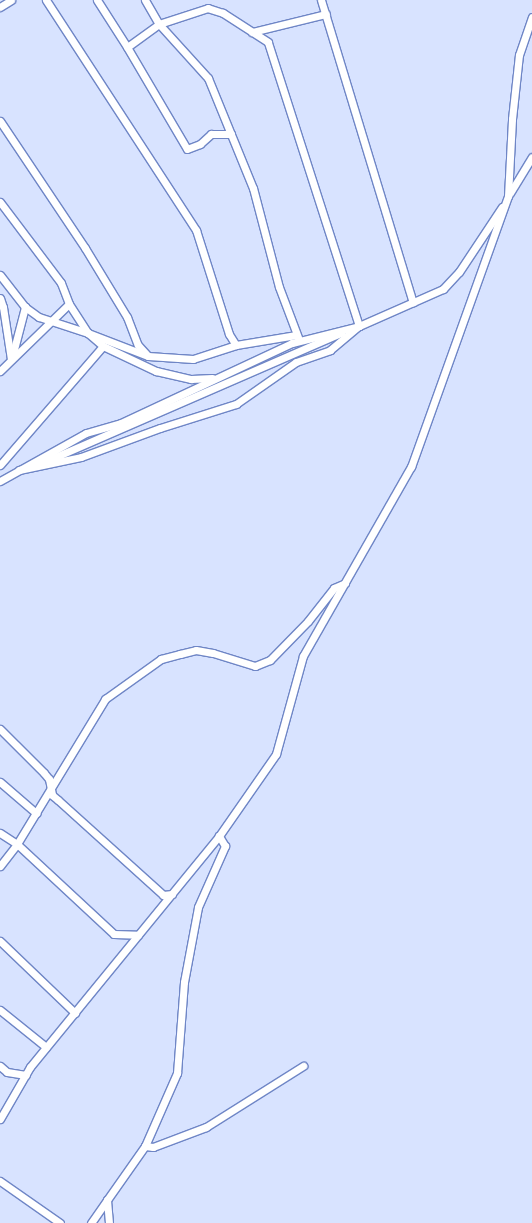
<!DOCTYPE html>
<style>
body{margin:0}
#map{position:relative;width:532px;height:1223px;overflow:hidden;background:#d8e3ff;font-family:Signika,sans-serif}
div>[style]{position:absolute}
.roads{filter:drop-shadow(1px 0 #6f86c6) drop-shadow(-1px 0 #6f86c6) drop-shadow(0 1px #6f86c6) drop-shadow(0 -1px #6f86c6)}
.minor>*{height:7px;margin:-3.5px;padding:0 3.5px;transform-origin:3.5px;border-radius:3.5px;background:#fff}
span{translate:-50% -50%;white-space:nowrap;text-align:center;line-height:1.15;-webkit-text-stroke:4px #fff;paint-order:stroke}
</style>
<div id="map">
<div class="roads">
<div class="minor">
<i style="left:46px;top:0;width:275px;rotate:56.9deg"></i>
<i style="left:196px;top:230px;width:109px;rotate:72.4deg"></i>
<i style="left:229px;top:334px;width:13px;rotate:58deg"></i>
<i style="left:97px;top:0;width:56px;rotate:57.4deg"></i>
<i style="left:127px;top:47px;width:118px;rotate:59.5deg"></i>
<i style="left:187px;top:149px;width:14px;rotate:-21deg"></i>
<i style="left:200px;top:144px;width:15px;rotate:-42deg"></i>
<i style="left:211px;top:134px;width:20px"></i>
<i style="left:145px;top:0;width:28px;rotate:60deg"></i>
<i style="left:159px;top:24px;width:73px;rotate:47.8deg"></i>
<i style="left:208px;top:78px;width:119px;rotate:67.8deg"></i>
<i style="left:253px;top:188px;width:102px;rotate:75.3deg"></i>
<i style="left:279px;top:287px;width:57px;rotate:69.3deg"></i>
<i style="left:321px;top:0;width:316px;rotate:73.1deg"></i>
<i style="left:0;top:7px;width:13px;rotate:-32deg"></i>
<i style="left:252px;top:32px;width:76px;rotate:-13.7deg"></i>
<i style="left:0;top:121px;width:153px;rotate:56.2deg"></i>
<i style="left:85px;top:248px;width:81px;rotate:58.7deg"></i>
<i style="left:127px;top:317px;width:30px;rotate:69deg"></i>
<i style="left:138px;top:345px;width:13px;rotate:48deg"></i>
<i style="left:510px;top:193px;width:42px;rotate:-58.6deg"></i>
<i style="left:0;top:202px;width:101px;rotate:53deg"></i>
<i style="left:61px;top:283px;width:22px;rotate:69deg"></i>
<i style="left:69px;top:304px;width:35px;rotate:57deg"></i>
<i style="left:88px;top:333px;width:64px;rotate:21deg"></i>
<i style="left:148px;top:356px;width:45px;rotate:3.8deg"></i>
<i style="left:193px;top:359px;width:45px;rotate:-18deg"></i>
<i style="left:236px;top:345px;width:61px;rotate:-9.5deg"></i>
<i style="left:0;top:275px;width:41px;rotate:52deg"></i>
<i style="left:25px;top:307px;width:17px;rotate:36deg"></i>
<i style="left:39px;top:317px;width:52px;rotate:18.1deg"></i>
<i style="left:88px;top:333px;width:20px;rotate:41deg"></i>
<i style="left:103px;top:346px;width:59px;rotate:25.3deg"></i>
<i style="left:156px;top:371px;width:36px;rotate:13deg"></i>
<i style="left:191px;top:379px;width:21px;rotate:-3deg"></i>
<i style="left:0;top:298px;width:9px;rotate:72deg"></i>
<i style="left:3px;top:307px;width:53px;rotate:81.3deg"></i>
<i style="left:12px;top:357px;width:52px;rotate:-75.4deg"></i>
<i style="left:0;top:371px;width:96px;rotate:-44.2deg"></i>
<i style="left:44px;top:462px;width:324px;rotate:-23.5deg"></i>
<i style="left:0;top:465px;width:157px;rotate:-49.1deg"></i>
<i style="left:19px;top:470px;width:63px;rotate:-11.8deg"></i>
<i style="left:81px;top:457px;width:84px;rotate:-20.2deg"></i>
<i style="left:160px;top:428px;width:80px;rotate:-17.5deg"></i>
<i style="left:236px;top:404px;width:73px;rotate:-35deg"></i>
<i style="left:296px;top:362px;width:36px;rotate:-19deg"></i>
<i style="left:330px;top:350px;width:38px;rotate:-40deg"></i>
<i style="left:359px;top:326px;width:298px;rotate:-107.8deg"></i>
<i style="left:268px;top:42px;width:54px;rotate:-147.2deg"></i>
<i style="left:223px;top:13px;width:16px;rotate:-162deg"></i>
<i style="left:208px;top:8px;width:52px;rotate:161.9deg"></i>
<i style="left:159px;top:24px;width:39px;rotate:144deg"></i>
<i style="left:0;top:481px;width:98px;rotate:-29.2deg"></i>
<i style="left:86px;top:433px;width:36px;rotate:-16deg"></i>
<i style="left:121px;top:423px;width:189px;rotate:-25.1deg"></i>
<i style="left:292px;top:343px;width:69px;rotate:-14.2deg"></i>
<i style="left:359px;top:326px;width:92px;rotate:-23.8deg"></i>
<i style="left:443px;top:289px;width:23px;rotate:-47deg"></i>
<i style="left:459px;top:272px;width:78px;rotate:-56.5deg"></i>
<i style="left:0;top:729px;width:62px;rotate:45deg"></i>
<i style="left:44px;top:773px;width:8px;rotate:50deg"></i>
<i style="left:49px;top:779px;width:16px;rotate:79deg"></i>
<i style="left:52px;top:795px;width:8px;rotate:40deg"></i>
<i style="left:58px;top:800px;width:142px;rotate:42.1deg"></i>
<i style="left:163px;top:895px;width:9px;rotate:-6deg"></i>
<i style="left:0;top:782px;width:48px;rotate:40.7deg"></i>
<i style="left:0;top:833px;width:20px;rotate:33deg"></i>
<i style="left:17px;top:844px;width:132px;rotate:42.9deg"></i>
<i style="left:114px;top:934px;width:24px;rotate:2deg"></i>
<i style="left:0;top:866px;width:28px;rotate:-52deg"></i>
<i style="left:17px;top:844px;width:170px;rotate:-58.7deg"></i>
<i style="left:105px;top:699px;width:69px;rotate:-35.5deg"></i>
<i style="left:161px;top:659px;width:20px;rotate:-15deg"></i>
<i style="left:180px;top:654px;width:16px;rotate:-14deg"></i>
<i style="left:196px;top:650px;width:17px;rotate:10deg"></i>
<i style="left:213px;top:653px;width:44px;rotate:17.2deg"></i>
<i style="left:255px;top:666px;width:16px;rotate:-22deg"></i>
<i style="left:270px;top:660px;width:54px;rotate:-45.7deg"></i>
<i style="left:308px;top:621px;width:42px;rotate:-51.8deg"></i>
<i style="left:334px;top:588px;width:12px;rotate:-24deg"></i>
<i style="left:0;top:941px;width:104px;rotate:43.8deg"></i>
<i style="left:0;top:1010px;width:59px;rotate:38.8deg"></i>
<i style="left:0;top:1066px;width:9px;rotate:41deg"></i>
<i style="left:7px;top:1072px;width:19px;rotate:9deg"></i>
<i style="left:0;top:1119px;width:60px;rotate:-60deg"></i>
<i style="left:30px;top:1067px;width:298px;rotate:-50.7deg"></i>
<i style="left:219px;top:836px;width:100px;rotate:-55.2deg"></i>
<i style="left:276px;top:754px;width:102px;rotate:-74.6deg"></i>
<i style="left:303px;top:656px;width:218px;rotate:-60.3deg"></i>
<i style="left:411px;top:467px;width:288px;rotate:-70.3deg"></i>
<i style="left:508px;top:196px;width:77px;rotate:-87deg"></i>
<i style="left:512px;top:119px;width:64px;rotate:-83.8deg"></i>
<i style="left:519px;top:55px;width:40px;rotate:-71.1deg"></i>
<i style="left:145px;top:1146px;width:8px;rotate:7deg"></i>
<i style="left:153px;top:1147px;width:57px;rotate:-20.7deg"></i>
<i style="left:206px;top:1127px;width:115px;rotate:-32.2deg"></i>
<i style="left:0;top:1181px;width:73px;rotate:35deg"></i>
<i style="left:91px;top:1223px;width:28px;rotate:-55deg"></i>
<i style="left:109px;top:1223px;width:23px;rotate:-95deg"></i>
<i style="left:107px;top:1200px;width:66px;rotate:-54.9deg"></i>
<i style="left:145px;top:1146px;width:80px;rotate:-66.3deg"></i>
<i style="left:177px;top:1073px;width:91px;rotate:-85.6deg"></i>
<i style="left:184px;top:982px;width:76px;rotate:-79.4deg"></i>
<i style="left:198px;top:907px;width:67px;rotate:-66.1deg"></i>
<i style="left:225px;top:846px;width:12px;rotate:-121deg"></i>
</div>
</div>
</div>
